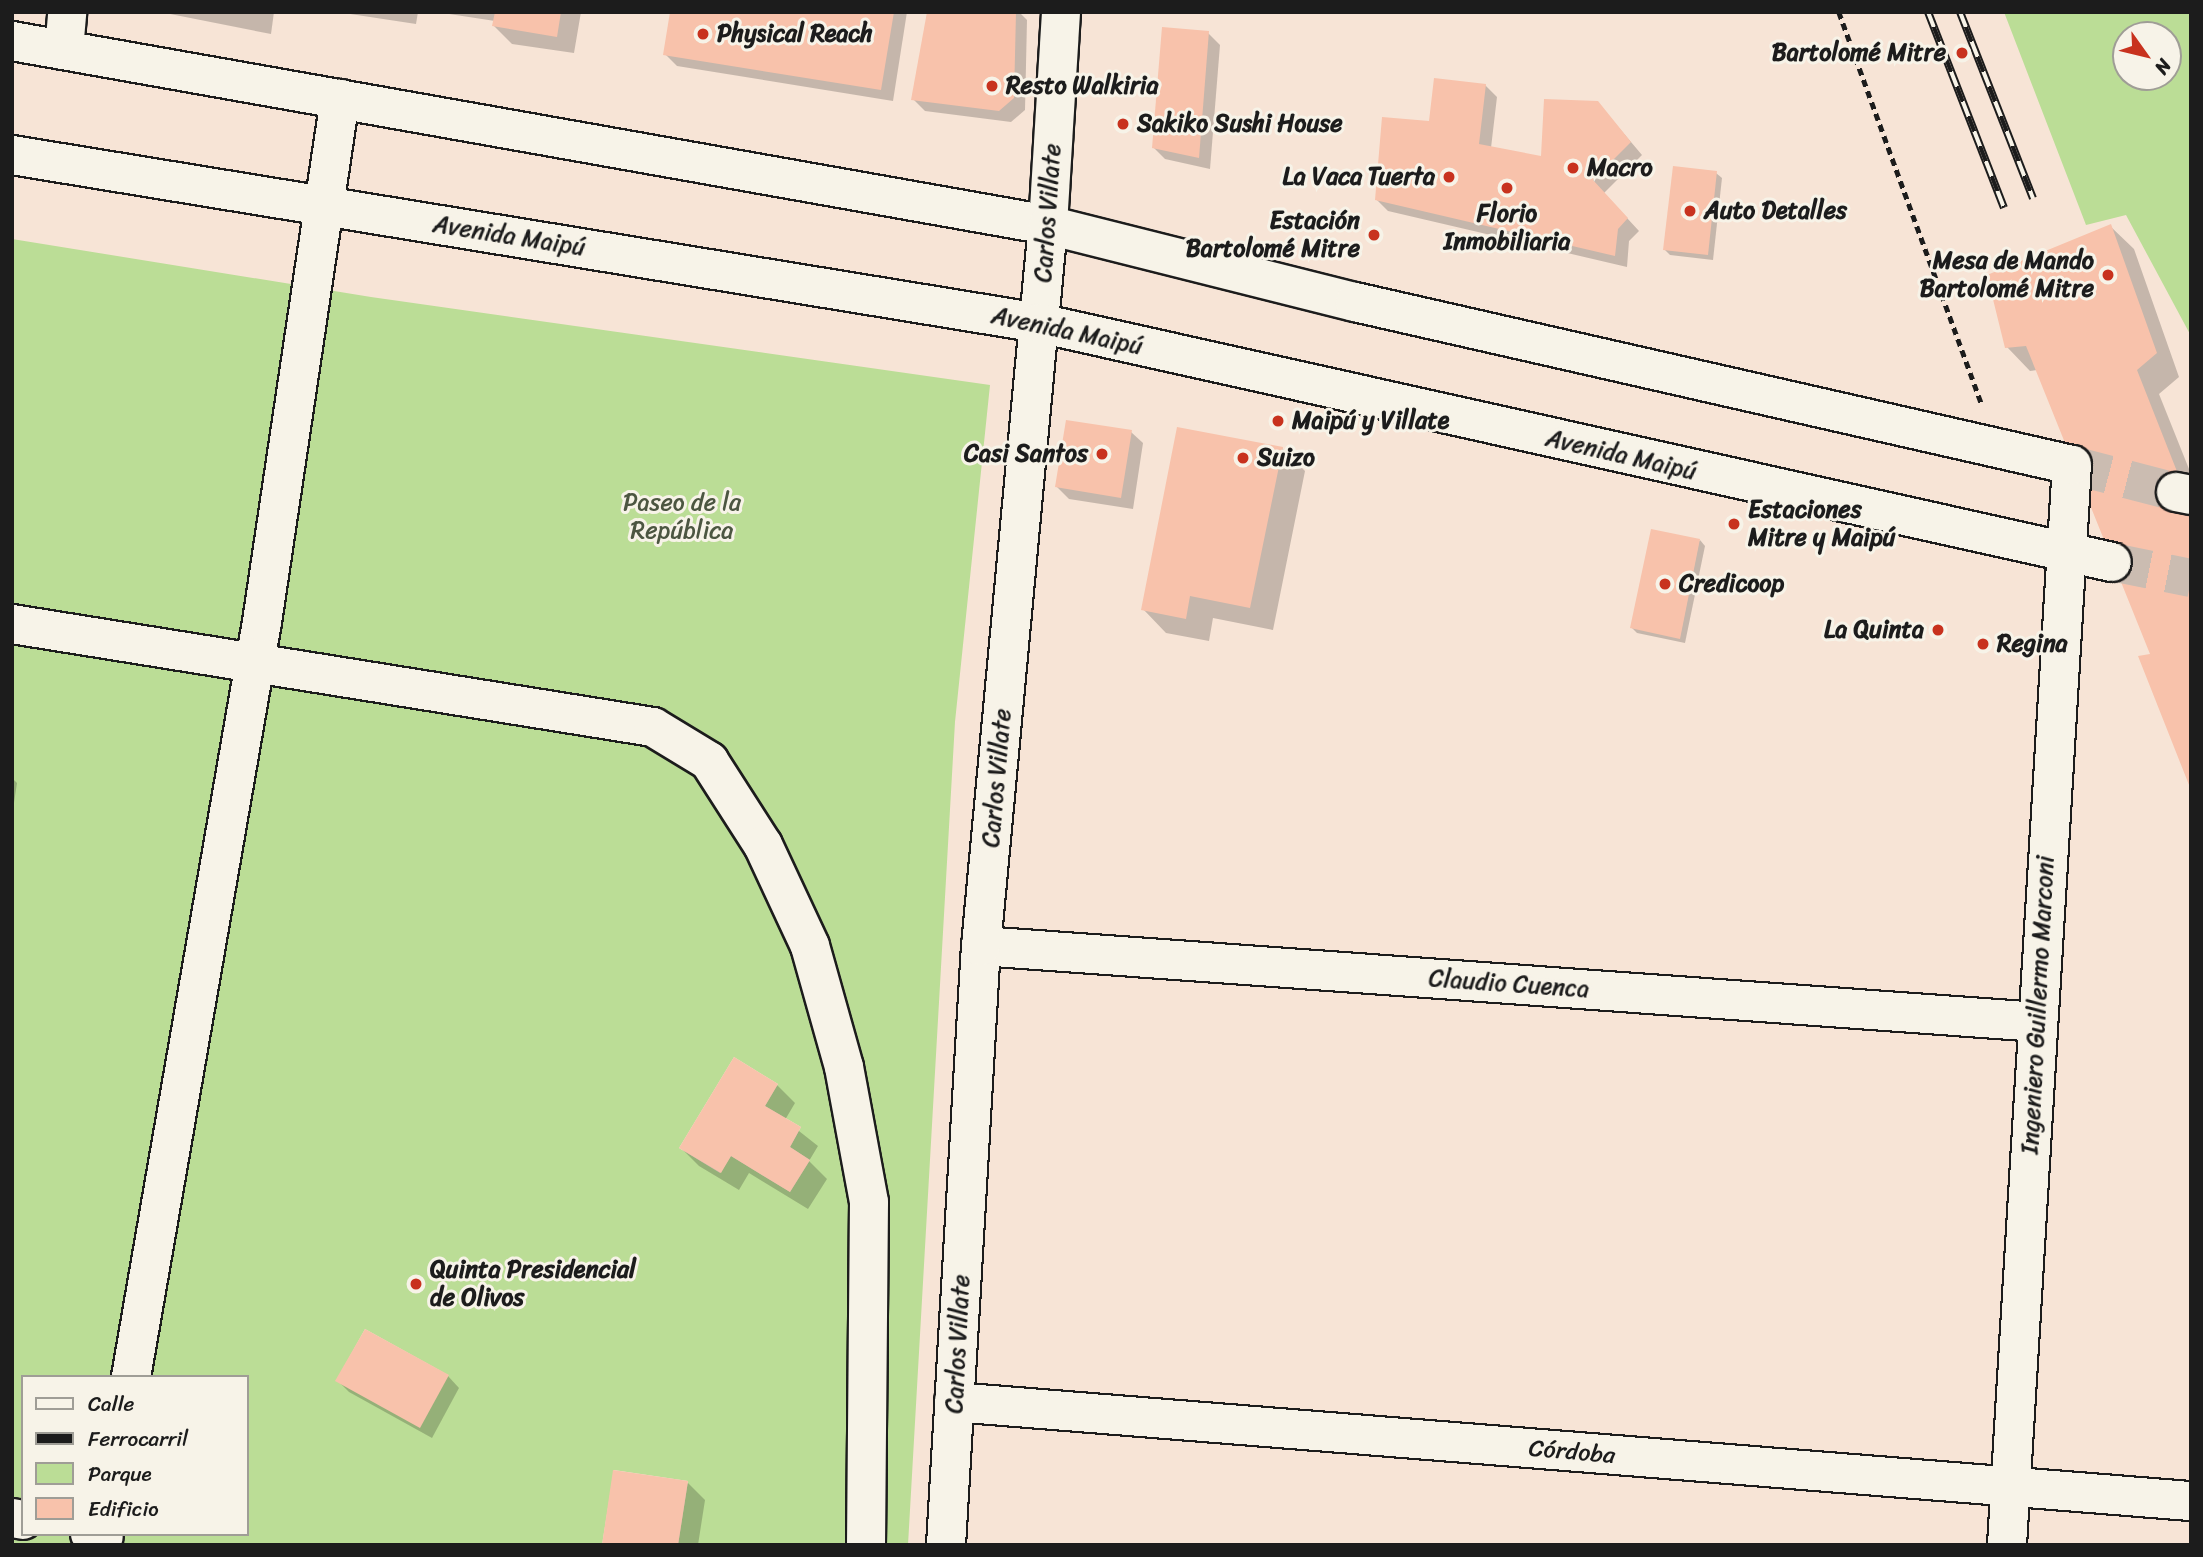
<!DOCTYPE html>
<meta charset="utf-8">
<style>
body{margin:0}
#map{position:relative;width:2203px;height:1557px;overflow:hidden;background:#f7e4d6;font-family:Sriracha,sans-serif}
div>[style]{position:absolute}
.green>*{inset:0;background:#bbdd96}
.shadow>*{inset:0;background:#0003}
.building>*{inset:0;background:#f8c2ab}
.major-tunnel>*{height:38px;margin-top:-19px;transform-origin:0;background:repeating-linear-gradient(90deg,#cbbcb1 0 38px,transparent 0 57px)}
.path>*{height:4.5px;margin-top:-2.25px;transform-origin:0;background:repeating-linear-gradient(90deg,#1c1c1c 0 7px,transparent 0 12px)}
.roads{filter:drop-shadow(2px 0 #1c1c1c) drop-shadow(-2px 0 #1c1c1c) drop-shadow(0 2px #1c1c1c) drop-shadow(0 -2px #1c1c1c)}
.minor>*{height:38px;margin:-19px;padding:0 19px;transform-origin:19px;border-radius:19px;background:#f7f3e8}
.major>*{height:38px;margin:-19px;padding:0 19px;transform-origin:19px;border-radius:19px;background:#f7f3e8}
.rail>*{height:8px;margin-top:-4px;transform-origin:0;background:repeating-linear-gradient(90deg,#f7f3e8 0 16px,#1c1c1c 0 32px);box-sizing:border-box;border-block:2px solid #1c1c1c}
.dots>*{width:19px;height:19px;translate:-50% -50%;box-sizing:border-box;border:4px solid #f7f3e8;border-radius:50%}
span{translate:-50% -50%;white-space:nowrap;text-align:center;line-height:1.15;-webkit-text-stroke:6px #f7f3e8;paint-order:stroke}
.poi-label{font-size:24px;color:#1c1c1c;font-weight:700}
.left{translate:0 -50%;text-align:left}
.right{translate:-100% -50%;text-align:right}
.street-label{font-size:24px;color:#1c1c1c}
.park-label{font-size:24px;color:#4c5641}
.frame{position:absolute;inset:0;border:14px solid #1c1c1c;pointer-events:none}
.legend{position:absolute;left:21px;top:1375px;width:228px;height:161px;box-sizing:border-box;background:#f7f3e8;border:2px solid #9f9d96;margin:0;padding:9px 12px;list-style:none;font-size:21px;color:#1c1c1c}
.legend li{display:flex;align-items:center;gap:14px;height:35px}
.legend b{width:35px;border:2px solid #9f9d96}
.north{position:absolute;left:2112px;top:21px;width:70px;height:70px;box-sizing:border-box;background:#f7f3e8;border:2px solid #9f9d96;border-radius:50%;rotate:124deg;font-size:19px;font-weight:700;line-height:28px;text-align:center;color:#1c1c1c}
.north::after{content:'';display:block;margin:auto;width:24px;height:32px;background:#c8321e;clip-path:polygon(50% 0,100% 100%,50% 72%,0 100%)}
</style>
<div id="map">
<div class="green">
<i style="clip-path:polygon(evenodd,2004px 12px,2191px 12px,2191px 336px,2126px 215px,2086px 225px,2004px 12px,2126px 35px,2168px 35px,2168px 77px,2126px 77px,2126px 35px)"></i>
<i style="clip-path:polygon(evenodd,12px 239px,371px 297px,990px 385px,955px 722px,908px 1545px,678px 1545px,688px 1481px,614px 1470px,602px 1545px,12px 1545px,12px 239px,734px 1057px,778px 1084px,765px 1106px,801px 1127px,790px 1147px,810px 1160px,790px 1192px,731px 1156px,720px 1173px,679px 1148px,734px 1057px,12px 239px,365px 1329px,448px 1375px,336px 1381px,365px 1329px,12px 239px,23px 1377px,247px 1377px,247px 1534px,23px 1534px,23px 1377px)"></i>
</div>
<div class="shadow">
<i style="clip-path:polygon(160px 12px,274px 12px,271px 34px)"></i>
<i style="clip-path:polygon(337px 12px,418px 12px,416px 24px)"></i>
<i style="clip-path:polygon(436px 12px,581px 12px,574px 53px,512px 44px,494px 26px,495px 21px)"></i>
<i style="clip-path:polygon(672px 12px,907px 12px,893px 101px,677px 66px,665px 54px)"></i>
<i style="clip-path:polygon(929px 12px,1019px 12px,1027px 20px,1025px 110px,1011px 122px,925px 111px,913px 99px)"></i>
<i style="clip-path:polygon(1208px 33px,1220px 45px,1210px 169px,1165px 159px,1153px 147px)"></i>
<i style="clip-path:polygon(1485px 85px,1497px 97px,1491px 148px,1543px 158px,1598px 103px,1642px 155px,1604px 193px,1639px 231px,1629px 241px,1627px 267px,1388px 211px,1376px 199px,1431px 123px)"></i>
<i style="clip-path:polygon(1716px 173px,1722px 178px,1713px 260px,1670px 255px,1665px 250px)"></i>
<i style="clip-path:polygon(2110px 226px,2134px 249px,2179px 377px,2159px 394px,2191px 474px,2191px 785px,2153px 656px,2037px 370px,2030px 371px,2007px 347px)"></i>
<i style="clip-path:polygon(1131px 432px,1143px 443px,1133px 509px,1069px 499px,1057px 487px)"></i>
<i style="clip-path:polygon(1282px 448px,1305px 471px,1273px 630px,1213px 618px,1209px 641px,1166px 633px,1143px 609px)"></i>
<i style="clip-path:polygon(1700px 540px,1705px 546px,1685px 643px,1637px 633px,1632px 628px)"></i>
<i style="clip-path:polygon(12px 778px,17px 783px,12px 816px)"></i>
<i style="clip-path:polygon(777px 1085px,795px 1103px,785px 1120px,818px 1146px,809px 1161px,827px 1179px,808px 1209px,749px 1173px,739px 1190px,699px 1166px,681px 1148px)"></i>
<i style="clip-path:polygon(448px 1376px,459px 1388px,432px 1438px,349px 1392px,338px 1381px)"></i>
<i style="clip-path:polygon(688px 1483px,705px 1500px,698px 1545px,604px 1545px)"></i>
</div>
<div class="building">
<i style="clip-path:polygon(495px 12px,561px 12px,557px 37px,492px 26px)"></i>
<i style="clip-path:polygon(670px 12px,894px 12px,881px 90px,663px 55px)"></i>
<i style="clip-path:polygon(927px 12px,1016px 12px,1014px 98px,999px 111px,911px 100px)"></i>
<i style="clip-path:polygon(1162px 27px,1209px 31px,1199px 158px,1152px 148px)"></i>
<i style="clip-path:polygon(1434px 78px,1486px 84px,1479px 144px,1541px 156px,1544px 99px,1598px 101px,1631px 142px,1593px 180px,1628px 218px,1618px 229px,1615px 256px,1375px 200px,1382px 117px,1429px 121px)"></i>
<i style="clip-path:polygon(1673px 166px,1717px 171px,1708px 255px,1663px 250px)"></i>
<i style="clip-path:polygon(2111px 224px,2157px 353px,2137px 370px,2191px 507px,2191px 790px,2138px 656px,2150px 654px,2026px 346px,2005px 348px,1987px 275px)"></i>
<i style="clip-path:polygon(1066px 420px,1132px 430px,1121px 498px,1055px 487px)"></i>
<i style="clip-path:polygon(1177px 427px,1283px 447px,1250px 608px,1190px 596px,1186px 619px,1141px 610px)"></i>
<i style="clip-path:polygon(1651px 529px,1700px 539px,1680px 639px,1630px 628px)"></i>
<i style="clip-path:polygon(734px 1057px,778px 1084px,765px 1106px,801px 1127px,790px 1147px,810px 1160px,790px 1192px,731px 1156px,721px 1173px,679px 1148px)"></i>
<i style="clip-path:polygon(365px 1329px,449px 1375px,420px 1428px,335px 1381px)"></i>
<i style="clip-path:polygon(613px 1470px,688px 1481px,678px 1545px,602px 1545px)"></i>
</div>
<div class="major-tunnel">
<i style="left:2072px;top:465px;width:107px;rotate:14.6deg"></i>
<i style="left:2112px;top:562px;width:81px;rotate:11.4deg"></i>
</div>
<div class="path">
<i style="left:1839px;top:12px;width:416px;rotate:70deg"></i>
</div>
<div class="roads">
<div class="minor">
<i style="left:64px;top:50px;width:38px;rotate:-85deg"></i>
<i style="left:12px;top:624px;width:649px;rotate:9.13deg"></i>
<i style="left:653px;top:727px;width:66px;rotate:31.3deg"></i>
<i style="left:709px;top:761px;width:100px;rotate:57.3deg"></i>
<i style="left:763px;top:845px;width:111px;rotate:65deg"></i>
<i style="left:810px;top:946px;width:126px;rotate:74.3deg"></i>
<i style="left:844px;top:1067px;width:137px;rotate:79.5deg"></i>
<i style="left:869px;top:1202px;width:343px;rotate:90.5deg"></i>
<i style="left:981px;top:946px;width:1060px;rotate:4.11deg"></i>
<i style="left:131px;top:1377px;width:766px;rotate:-80.16deg"></i>
<i style="left:262px;top:622px;width:529px;rotate:-81.52deg"></i>
<i style="left:954px;top:1402px;width:1241px;rotate:4.58deg"></i>
<i style="left:12px;top:1518px;width:11px;rotate:10deg"></i>
<i style="left:90px;top:1534px;width:14px;rotate:12deg"></i>
<i style="left:946px;top:1545px;width:600px;rotate:-86.66deg"></i>
<i style="left:981px;top:946px;width:724px;rotate:-84.69deg"></i>
<i style="left:1048px;top:225px;width:213px;rotate:-86.5deg"></i>
<i style="left:2007px;top:1545px;width:1082px;rotate:-86.56deg"></i>
</div>
<div class="major">
<i style="left:12px;top:41px;width:1052px;rotate:10.07deg"></i>
<i style="left:1048px;top:225px;width:317px;rotate:14.1deg"></i>
<i style="left:1355px;top:302px;width:735px;rotate:12.81deg"></i>
<i style="left:12px;top:155px;width:1041px;rotate:9.29deg"></i>
<i style="left:1039px;top:323px;width:1099px;rotate:12.56deg"></i>
<i style="left:2176px;top:492px;width:15px;rotate:11deg"></i>
</div>
</div>
<div class="rail">
<i style="left:1928px;top:12px;width:210px;rotate:68.8deg"></i>
<i style="left:1960px;top:12px;width:200px;rotate:68.6deg"></i>
</div>
<div class="dots">
<i style="left:703px;top:34px;background:#c8321e"></i>
<i style="left:1962px;top:53px;background:#c8321e"></i>
<i style="left:992px;top:86px;background:#c8321e"></i>
<i style="left:1123px;top:124px;background:#c8321e"></i>
<i style="left:1573px;top:168px;background:#c8321e"></i>
<i style="left:1449px;top:177px;background:#c8321e"></i>
<i style="left:1507px;top:188px;background:#c8321e"></i>
<i style="left:1690px;top:211px;background:#c8321e"></i>
<i style="left:1374px;top:235px;background:#c8321e"></i>
<i style="left:2108px;top:275px;background:#c8321e"></i>
<i style="left:1278px;top:421px;background:#c8321e"></i>
<i style="left:1102px;top:454px;background:#c8321e"></i>
<i style="left:1243px;top:458px;background:#c8321e"></i>
<i style="left:1734px;top:524px;background:#c8321e"></i>
<i style="left:1665px;top:584px;background:#c8321e"></i>
<i style="left:1938px;top:630px;background:#c8321e"></i>
<i style="left:1983px;top:644px;background:#c8321e"></i>
<i style="left:416px;top:1284px;background:#c8321e"></i>
</div>
<div class="poi-label">
<span class="left" style="left:717px;top:34px">Physical Reach</span>
<span class="right" style="left:1946px;top:53px">Bartolomé Mitre</span>
<span class="left" style="left:1006px;top:86px">Resto Walkiria</span>
<span class="left" style="left:1137px;top:124px">Sakiko Sushi House</span>
<span class="left" style="left:1587px;top:168px">Macro</span>
<span class="right" style="left:1435px;top:177px">La Vaca Tuerta</span>
<span class="left" style="left:1704px;top:211px">Auto Detalles</span>
<span style="left:1507px;top:228px">Florio<br>Inmobiliaria</span>
<span class="right" style="left:1360px;top:235px">Estación<br>Bartolomé Mitre</span>
<span class="right" style="left:2094px;top:275px">Mesa de Mando<br>Bartolomé Mitre</span>
<span class="left" style="left:1292px;top:421px">Maipú y Villate</span>
<span class="right" style="left:1088px;top:454px">Casi Santos</span>
<span class="left" style="left:1257px;top:458px">Suizo</span>
<span class="left" style="left:1748px;top:524px">Estaciones<br>Mitre y Maipú</span>
<span class="left" style="left:1679px;top:584px">Credicoop</span>
<span class="right" style="left:1924px;top:630px">La Quinta</span>
<span class="left" style="left:1997px;top:644px">Regina</span>
<span class="left" style="left:430px;top:1284px">Quinta Presidencial<br>de Olivos</span>
</div>
<div class="street-label">
<span style="left:1048px;top:213px;rotate:-86deg">Carlos Villate</span>
<span style="left:509px;top:236px;rotate:9deg">Avenida Maipú</span>
<span style="left:1067px;top:331px;rotate:12deg">Avenida Maipú</span>
<span style="left:1621px;top:455px;rotate:13deg">Avenida Maipú</span>
<span style="left:997px;top:778px;rotate:-85deg">Carlos Villate</span>
<span style="left:1509px;top:984px;rotate:4deg">Claudio Cuenca</span>
<span style="left:2038px;top:1005px;rotate:-87deg">Ingeniero Guillermo Marconi</span>
<span style="left:958px;top:1344px;rotate:-87deg">Carlos Villate</span>
<span style="left:1572px;top:1452px;rotate:5deg">Córdoba</span>
</div>
<div class="park-label">
<span style="left:682px;top:517px">Paseo de la<br>República</span>
</div>
<div class="frame"></div>
<ul class="legend">
<li><b style="height:9px;background:#f7f3e8"></b>Calle</li>
<li><b style="height:9px;background:#1c1c1c"></b>Ferrocarril</li>
<li><b style="height:19px;background:#bbdd96"></b>Parque</li>
<li><b style="height:19px;background:#f8c2ab"></b>Edificio</li>
</ul>
<div class="north">N</div>
</div>
